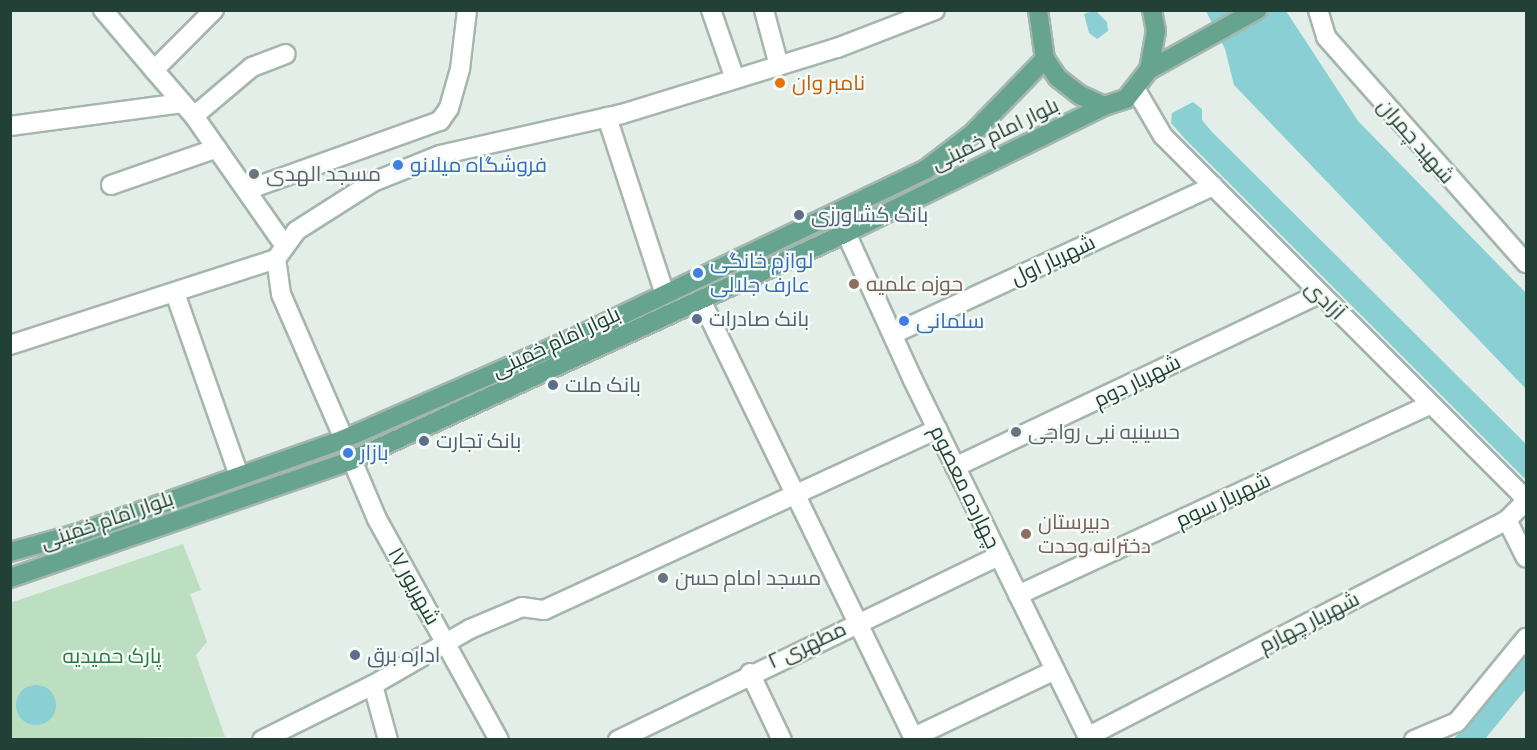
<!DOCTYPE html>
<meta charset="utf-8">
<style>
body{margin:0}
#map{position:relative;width:1537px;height:750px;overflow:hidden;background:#e3eee8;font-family:"Source Sans 3",Cairo,sans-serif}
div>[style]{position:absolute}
.green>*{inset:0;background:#bcdfc2}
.water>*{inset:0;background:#8acfd4}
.round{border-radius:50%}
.roads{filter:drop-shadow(2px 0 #a5b6af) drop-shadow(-2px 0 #a5b6af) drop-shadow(0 2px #a5b6af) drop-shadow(0 -2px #a5b6af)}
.minor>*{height:18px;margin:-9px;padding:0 9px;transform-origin:9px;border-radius:9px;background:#fff}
.major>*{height:18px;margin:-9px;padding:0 9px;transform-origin:9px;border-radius:9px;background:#66a48f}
.dots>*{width:16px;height:16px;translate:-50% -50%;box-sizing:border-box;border:3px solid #f4faf6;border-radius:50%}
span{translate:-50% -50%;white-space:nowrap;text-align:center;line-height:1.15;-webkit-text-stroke:4.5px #f4faf6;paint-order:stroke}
.food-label{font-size:21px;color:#c56008}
.left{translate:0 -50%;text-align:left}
.street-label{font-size:21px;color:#224035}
.shop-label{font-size:21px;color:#366cbe}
.worship-label{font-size:21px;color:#5b616d}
.service-label{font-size:21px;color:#4e5e75}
.education-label{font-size:21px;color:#785e54}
.park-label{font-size:21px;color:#2b7842}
.frame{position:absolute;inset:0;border:12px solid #224035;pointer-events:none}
</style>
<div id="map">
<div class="green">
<i style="clip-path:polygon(183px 544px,201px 590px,190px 594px,207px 642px,196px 655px,225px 737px,11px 739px,10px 603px)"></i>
</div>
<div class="water">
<i style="clip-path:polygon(1095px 10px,1107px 22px,1108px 31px,1097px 39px,1089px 33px,1084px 14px)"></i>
<i style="clip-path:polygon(1206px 11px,1286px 11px,1358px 121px,1526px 293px,1526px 389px,1234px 85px,1225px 49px)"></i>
<i style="clip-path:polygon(1193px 102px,1202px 109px,1202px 120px,1212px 132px,1526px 444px,1526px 480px,1186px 140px,1171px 123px,1172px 113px)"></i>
<i style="clip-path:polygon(1526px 651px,1526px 689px,1485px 739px,1453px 740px)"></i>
<i class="round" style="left:16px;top:685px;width:40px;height:40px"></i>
</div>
<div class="roads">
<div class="minor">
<i style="left:103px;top:10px;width:79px;rotate:49.6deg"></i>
<i style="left:214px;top:10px;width:85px;rotate:135deg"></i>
<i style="left:154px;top:70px;width:61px;rotate:49deg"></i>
<i style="left:194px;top:116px;width:159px;rotate:55deg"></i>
<i style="left:711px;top:10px;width:73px;rotate:70.8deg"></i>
<i style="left:764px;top:10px;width:58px;rotate:75deg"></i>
<i style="left:1318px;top:10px;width:28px;rotate:73deg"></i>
<i style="left:1326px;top:37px;width:302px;rotate:48.5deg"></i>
<i style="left:1136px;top:90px;width:53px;rotate:59.6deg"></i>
<i style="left:1163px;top:136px;width:513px;rotate:45deg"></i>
<i style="left:194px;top:116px;width:76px;rotate:-40.2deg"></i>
<i style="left:252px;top:67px;width:36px;rotate:-21deg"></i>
<i style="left:607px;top:117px;width:186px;rotate:71.9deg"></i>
<i style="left:10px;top:126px;width:174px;rotate:-7.6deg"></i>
<i style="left:111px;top:185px;width:112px;rotate:-19.2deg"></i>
<i style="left:247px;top:190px;width:205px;rotate:-19.7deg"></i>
<i style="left:440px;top:121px;width:16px;rotate:-55deg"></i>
<i style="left:449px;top:108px;width:41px;rotate:-74.2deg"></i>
<i style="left:460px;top:69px;width:59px;rotate:-83.2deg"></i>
<i style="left:846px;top:233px;width:159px;rotate:65.5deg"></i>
<i style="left:912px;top:378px;width:403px;rotate:63.9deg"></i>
<i style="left:175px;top:293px;width:194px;rotate:70.7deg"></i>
<i style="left:701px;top:300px;width:489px;rotate:64.1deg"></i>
<i style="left:893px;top:334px;width:353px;rotate:-24.8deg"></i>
<i style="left:10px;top:345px;width:280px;rotate:-17.9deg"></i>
<i style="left:344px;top:439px;width:158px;rotate:-113.5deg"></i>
<i style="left:281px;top:294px;width:35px;rotate:-98deg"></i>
<i style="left:276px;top:259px;width:34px;rotate:-54deg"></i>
<i style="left:296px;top:231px;width:91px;rotate:-32.5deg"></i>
<i style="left:373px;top:182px;width:72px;rotate:-21.9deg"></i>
<i style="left:440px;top:155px;width:187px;rotate:-12.7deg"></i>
<i style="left:622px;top:114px;width:225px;rotate:-17.1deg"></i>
<i style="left:837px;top:48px;width:105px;rotate:-21.2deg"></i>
<i style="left:352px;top:460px;width:64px;rotate:67deg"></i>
<i style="left:377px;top:519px;width:252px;rotate:61.1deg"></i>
<i style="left:955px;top:467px;width:403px;rotate:-25.4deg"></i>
<i style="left:1507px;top:520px;width:42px;rotate:63.4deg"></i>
<i style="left:1018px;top:595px;width:453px;rotate:-24.8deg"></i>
<i style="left:750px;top:673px;width:74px;rotate:64.5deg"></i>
<i style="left:914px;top:737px;width:156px;rotate:-25.4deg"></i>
<i style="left:1087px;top:737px;width:473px;rotate:-27.3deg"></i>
<i style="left:1507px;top:520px;width:27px;rotate:-45deg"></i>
<i style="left:262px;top:740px;width:124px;rotate:-26.4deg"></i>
<i style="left:388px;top:740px;width:57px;rotate:-105.3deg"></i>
<i style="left:373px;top:685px;width:112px;rotate:-30deg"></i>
<i style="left:470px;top:629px;width:56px;rotate:-22.9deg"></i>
<i style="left:522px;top:607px;width:22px;rotate:8deg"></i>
<i style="left:544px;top:610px;width:433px;rotate:-24.7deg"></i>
<i style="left:618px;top:740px;width:423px;rotate:-25.8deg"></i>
<i style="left:1414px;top:740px;width:47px;rotate:-22.7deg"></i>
<i style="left:1457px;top:722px;width:109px;rotate:-50.6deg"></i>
</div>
<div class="major">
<i style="left:1038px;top:10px;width:49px;rotate:81.9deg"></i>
<i style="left:1045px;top:59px;width:23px;rotate:56deg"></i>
<i style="left:1058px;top:78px;width:28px;rotate:38deg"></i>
<i style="left:1080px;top:95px;width:26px;rotate:25deg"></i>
<i style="left:1104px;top:106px;width:23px;rotate:-18deg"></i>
<i style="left:1126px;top:99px;width:37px;rotate:-52deg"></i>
<i style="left:1149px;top:70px;width:40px;rotate:-80deg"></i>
<i style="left:1156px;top:31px;width:21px;rotate:-101deg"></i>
<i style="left:1149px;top:70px;width:124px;rotate:-29.1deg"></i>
<i style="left:10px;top:552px;width:68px;rotate:-15.3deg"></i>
<i style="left:76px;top:534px;width:284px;rotate:-19.5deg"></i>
<i style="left:344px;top:439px;width:249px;rotate:-23.7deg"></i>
<i style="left:572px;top:339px;width:391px;rotate:-25.6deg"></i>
<i style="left:925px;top:170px;width:59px;rotate:-37.5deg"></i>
<i style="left:972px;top:134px;width:105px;rotate:-45.8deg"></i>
<i style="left:10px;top:578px;width:362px;rotate:-19deg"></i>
<i style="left:352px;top:460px;width:544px;rotate:-24.68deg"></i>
<i style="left:846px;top:233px;width:288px;rotate:-26.2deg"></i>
</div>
</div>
<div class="dots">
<i style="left:780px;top:83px;background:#e8710a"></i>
<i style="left:398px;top:165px;background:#3f7fe0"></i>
<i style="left:254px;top:174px;background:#6b7280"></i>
<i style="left:799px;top:215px;background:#5c6f8a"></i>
<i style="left:698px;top:273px;background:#3f7fe0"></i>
<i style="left:854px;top:284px;background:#8d6e63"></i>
<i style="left:697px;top:319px;background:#5c6f8a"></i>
<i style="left:904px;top:321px;background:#3f7fe0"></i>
<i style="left:553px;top:385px;background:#5c6f8a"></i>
<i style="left:1016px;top:432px;background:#6b7280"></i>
<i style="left:424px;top:441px;background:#5c6f8a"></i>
<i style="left:348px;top:453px;background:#3f7fe0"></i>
<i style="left:1026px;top:534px;background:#8d6e63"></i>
<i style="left:663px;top:578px;background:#6b7280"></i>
<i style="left:355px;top:655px;background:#5c6f8a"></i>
</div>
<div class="food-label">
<span class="left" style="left:792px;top:83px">نامبر وان</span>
</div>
<div class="street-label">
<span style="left:995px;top:134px;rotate:-26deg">بلوار امام خمینی</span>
<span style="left:1416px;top:141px;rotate:49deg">شهید چمران</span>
<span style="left:1053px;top:260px;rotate:-25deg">شهریار اول</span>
<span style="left:1325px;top:300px;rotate:45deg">آزادی</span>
<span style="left:556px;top:342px;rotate:-25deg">بلوار امام خمینی</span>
<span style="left:1137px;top:381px;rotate:-26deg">شهریار دوم</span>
<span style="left:965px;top:487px;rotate:64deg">چهارده معصوم</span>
<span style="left:1223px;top:500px;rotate:-25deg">شهریار سوم</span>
<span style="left:107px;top:520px;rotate:-19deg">بلوار امام خمینی</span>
<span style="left:414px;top:586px;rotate:61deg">۱۷ شهریور</span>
<span style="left:1309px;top:622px;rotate:-27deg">شهریار چهارم</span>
<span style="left:807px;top:645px;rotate:-25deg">مطهری ۲</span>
</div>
<div class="shop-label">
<span class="left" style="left:410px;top:165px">فروشگاه میلانو</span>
<span class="left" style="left:710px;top:273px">لوازم خانگی<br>عارف جلالی</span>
<span class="left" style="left:916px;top:321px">سلمانی</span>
<span class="left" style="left:360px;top:453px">بازار</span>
</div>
<div class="worship-label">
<span class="left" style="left:266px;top:174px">مسجد الهدی</span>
<span class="left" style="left:1028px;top:432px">حسینیه نبی رواجی</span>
<span class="left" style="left:675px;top:578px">مسجد امام حسن</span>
</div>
<div class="service-label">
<span class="left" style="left:811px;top:215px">بانک کشاورزی</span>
<span class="left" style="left:709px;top:319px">بانک صادرات</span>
<span class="left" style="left:565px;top:385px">بانک ملت</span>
<span class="left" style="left:436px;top:441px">بانک تجارت</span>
<span class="left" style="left:367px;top:655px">اداره برق</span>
</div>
<div class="education-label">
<span class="left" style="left:866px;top:284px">حوزه علمیه</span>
<span class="left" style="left:1038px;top:534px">دبیرستان<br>دخترانه وحدت</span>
</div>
<div class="park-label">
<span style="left:112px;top:656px">پارک حمیدیه</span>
</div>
<div class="frame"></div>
</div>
